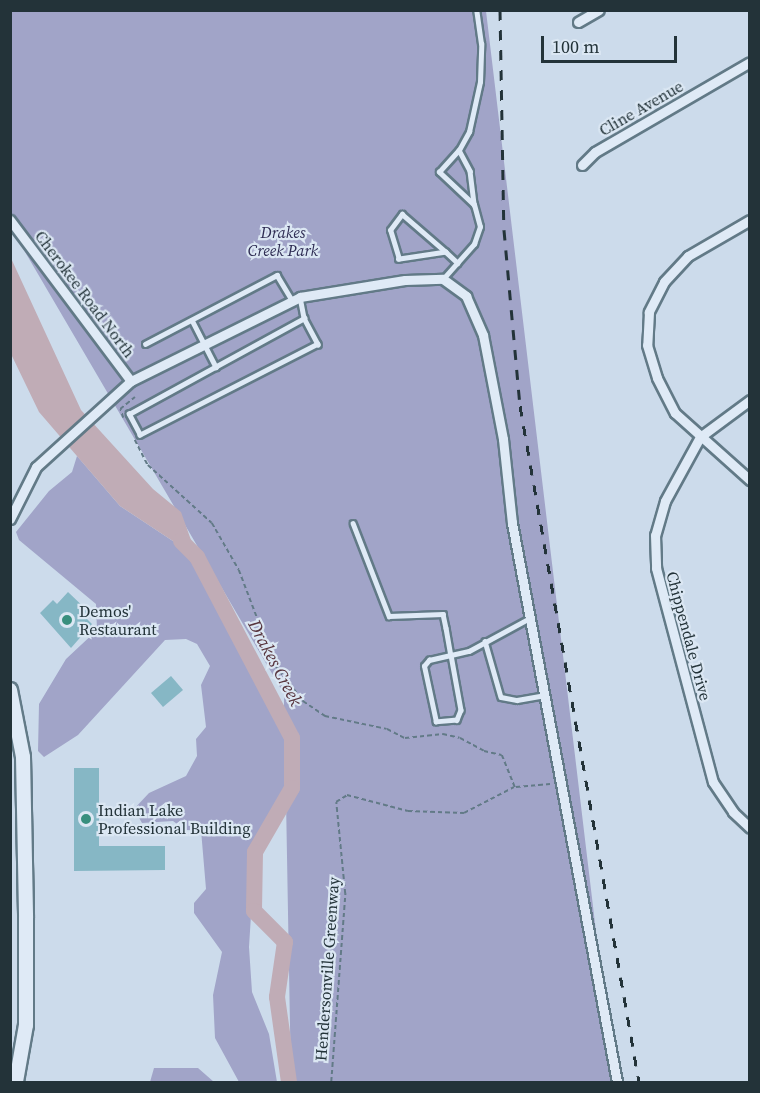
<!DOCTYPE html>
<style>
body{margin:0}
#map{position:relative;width:760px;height:1093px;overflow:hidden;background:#ccdbeb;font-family:"Source Serif 4",serif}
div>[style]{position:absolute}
.green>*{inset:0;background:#a1a4c8}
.water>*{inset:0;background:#c0acb6}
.river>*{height:16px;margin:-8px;padding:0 8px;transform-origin:8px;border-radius:8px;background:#c0acb6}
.building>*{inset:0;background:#86b7c5}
.path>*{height:1.5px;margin-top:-0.75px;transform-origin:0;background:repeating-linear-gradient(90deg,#627a87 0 4.5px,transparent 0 7.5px)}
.roads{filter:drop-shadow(2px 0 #627a87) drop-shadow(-2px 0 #627a87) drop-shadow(0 2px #627a87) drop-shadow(0 -2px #627a87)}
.lane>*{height:4.5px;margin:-2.25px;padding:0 2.25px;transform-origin:2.25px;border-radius:2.25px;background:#dfeaf6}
.street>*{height:9px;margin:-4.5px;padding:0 4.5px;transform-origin:4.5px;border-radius:4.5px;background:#dfeaf6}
.secondary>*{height:14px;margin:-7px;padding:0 7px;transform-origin:7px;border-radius:7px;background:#dfeaf6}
.rail>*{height:3px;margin-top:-1.5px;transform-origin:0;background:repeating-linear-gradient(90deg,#233339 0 10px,transparent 0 20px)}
.dots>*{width:16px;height:16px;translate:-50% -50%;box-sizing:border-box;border:3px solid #dbe7f3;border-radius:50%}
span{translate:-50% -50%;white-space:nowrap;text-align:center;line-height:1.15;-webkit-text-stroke:4.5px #dbe7f3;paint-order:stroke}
.street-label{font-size:16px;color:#233339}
.park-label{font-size:16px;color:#2e2c53;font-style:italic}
.poi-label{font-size:16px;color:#233339}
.left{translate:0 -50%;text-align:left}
.water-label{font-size:18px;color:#57343d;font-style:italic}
.frame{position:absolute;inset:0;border:12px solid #233339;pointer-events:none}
.scale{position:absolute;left:541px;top:36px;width:136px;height:27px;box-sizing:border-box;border:3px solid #233339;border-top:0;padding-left:8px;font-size:18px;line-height:21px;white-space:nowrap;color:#233339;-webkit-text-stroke:4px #dbe7f3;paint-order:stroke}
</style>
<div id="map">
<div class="green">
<i style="clip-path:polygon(10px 11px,486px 11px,614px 1082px,291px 1082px,286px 800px,255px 852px,249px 947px,252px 992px,269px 1034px,277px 1082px,239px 1082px,215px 1038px,213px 995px,222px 952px,194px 913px,194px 903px,206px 889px,201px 830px,185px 830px,173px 821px,142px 823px,134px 809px,149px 793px,186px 776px,197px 756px,196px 739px,206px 727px,201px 685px,210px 666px,197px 644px,186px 639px,165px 640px,78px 735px,44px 757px,38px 751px,39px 704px,66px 659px,97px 630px,96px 604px,19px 540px,16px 532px,49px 491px,72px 472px,77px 456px,120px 506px,197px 557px,284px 723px,284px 694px,11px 228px)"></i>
<i style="clip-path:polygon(154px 1068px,198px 1068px,214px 1082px,150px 1082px)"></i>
</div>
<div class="water">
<i style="clip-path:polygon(10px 256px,81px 410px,153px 489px,181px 512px,197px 557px,120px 506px,39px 412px,11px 354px)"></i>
</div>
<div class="river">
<i style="left:181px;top:541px;width:23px;rotate:45deg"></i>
<i style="left:197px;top:557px;width:204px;rotate:62.3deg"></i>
<i style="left:292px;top:738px;width:50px;rotate:90deg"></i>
<i style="left:292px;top:788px;width:74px;rotate:120deg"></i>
<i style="left:255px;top:852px;width:59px;rotate:91deg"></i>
<i style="left:254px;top:911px;width:44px;rotate:45deg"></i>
<i style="left:285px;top:942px;width:56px;rotate:98.3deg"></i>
<i style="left:277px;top:997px;width:86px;rotate:82deg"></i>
</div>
<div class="building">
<i style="clip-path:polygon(68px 592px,90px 613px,86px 618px,92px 624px,71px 648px,40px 613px,53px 600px,57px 604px)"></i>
<i style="clip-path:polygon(171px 676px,183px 690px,163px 707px,151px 693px)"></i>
<i style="clip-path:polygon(74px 768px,99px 768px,99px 846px,165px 846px,165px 870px,74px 871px)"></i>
</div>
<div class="path">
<i style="left:123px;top:418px;width:9px;rotate:-108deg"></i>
<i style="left:120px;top:409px;width:19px;rotate:-39deg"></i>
<i style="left:135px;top:440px;width:28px;rotate:63deg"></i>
<i style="left:148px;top:465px;width:86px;rotate:42.2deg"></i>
<i style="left:212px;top:523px;width:54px;rotate:60.1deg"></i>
<i style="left:239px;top:570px;width:102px;rotate:69.2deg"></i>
<i style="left:275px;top:665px;width:46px;rotate:52.1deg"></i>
<i style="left:303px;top:701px;width:27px;rotate:34deg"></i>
<i style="left:325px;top:716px;width:63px;rotate:11.8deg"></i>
<i style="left:387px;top:729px;width:20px;rotate:27deg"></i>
<i style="left:405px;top:738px;width:38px;rotate:-6deg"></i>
<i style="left:443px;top:734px;width:17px;rotate:13deg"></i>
<i style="left:460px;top:738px;width:27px;rotate:28deg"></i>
<i style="left:484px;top:751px;width:18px;rotate:13deg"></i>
<i style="left:502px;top:755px;width:35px;rotate:68deg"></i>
<i style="left:516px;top:787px;width:37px;rotate:-5deg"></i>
<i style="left:331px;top:1082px;width:189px;rotate:-85.7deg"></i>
<i style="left:345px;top:894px;width:92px;rotate:-95.6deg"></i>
<i style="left:336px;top:802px;width:13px;rotate:-32deg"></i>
<i style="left:347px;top:795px;width:63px;rotate:14.7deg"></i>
<i style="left:408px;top:811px;width:56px;rotate:2deg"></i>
<i style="left:464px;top:813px;width:56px;rotate:-27.5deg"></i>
</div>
<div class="roads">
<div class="lane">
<i style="left:459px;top:150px;width:21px;rotate:-61deg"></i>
<i style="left:469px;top:132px;width:51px;rotate:-77.6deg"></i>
<i style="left:480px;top:82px;width:38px;rotate:-88deg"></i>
<i style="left:481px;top:44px;width:34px;rotate:-98deg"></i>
<i style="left:446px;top:252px;width:48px;rotate:171.5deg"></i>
<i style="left:399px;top:259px;width:30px;rotate:-107deg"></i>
<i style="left:390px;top:230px;width:20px;rotate:-53deg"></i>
<i style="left:402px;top:214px;width:58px;rotate:40.8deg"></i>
<i style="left:446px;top:252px;width:16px;rotate:43deg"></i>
<i style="left:443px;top:279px;width:47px;rotate:-48.5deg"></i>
<i style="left:474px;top:244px;width:18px;rotate:-71deg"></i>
<i style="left:480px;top:227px;width:23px;rotate:-105deg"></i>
<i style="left:474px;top:205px;width:48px;rotate:-136.7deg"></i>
<i style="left:439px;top:172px;width:30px;rotate:-48deg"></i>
<i style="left:459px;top:150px;width:24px;rotate:62deg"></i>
<i style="left:470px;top:171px;width:34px;rotate:83deg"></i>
<i style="left:300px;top:297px;width:21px;rotate:79deg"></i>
<i style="left:304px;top:318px;width:30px;rotate:62deg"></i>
<i style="left:318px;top:344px;width:200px;rotate:152.9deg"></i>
<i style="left:140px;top:435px;width:24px;rotate:-118deg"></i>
<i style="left:129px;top:414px;width:200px;rotate:-28.7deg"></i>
<i style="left:192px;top:320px;width:53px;rotate:62.9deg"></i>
<i style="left:145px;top:344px;width:149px;rotate:-27.6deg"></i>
<i style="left:277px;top:275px;width:29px;rotate:59deg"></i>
<i style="left:353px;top:523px;width:100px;rotate:68.8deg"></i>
<i style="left:389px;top:616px;width:54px;rotate:-2.1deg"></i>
<i style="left:443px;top:614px;width:14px;rotate:78deg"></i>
<i style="left:446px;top:628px;width:27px;rotate:80deg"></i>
<i style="left:451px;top:655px;width:56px;rotate:79.7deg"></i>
<i style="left:461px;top:710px;width:11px;rotate:112deg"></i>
<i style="left:457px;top:720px;width:21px;rotate:175deg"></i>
<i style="left:436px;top:722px;width:57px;rotate:-102.1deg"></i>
<i style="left:424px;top:666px;width:8px;rotate:-50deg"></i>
<i style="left:429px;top:660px;width:23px;rotate:-13deg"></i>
<i style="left:451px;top:655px;width:18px;rotate:-13deg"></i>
<i style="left:469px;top:651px;width:69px;rotate:-28.4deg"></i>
<i style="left:485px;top:641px;width:58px;rotate:74.1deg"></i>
<i style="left:501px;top:697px;width:16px;rotate:11deg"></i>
<i style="left:517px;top:700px;width:27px;rotate:-10deg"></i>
</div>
<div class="street">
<i style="left:578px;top:22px;width:24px;rotate:-30deg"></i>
<i style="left:582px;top:165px;width:18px;rotate:-45deg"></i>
<i style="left:595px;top:152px;width:179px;rotate:-30.1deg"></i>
<i style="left:10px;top:220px;width:201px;rotate:53.1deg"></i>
<i style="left:750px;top:220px;width:72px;rotate:149.9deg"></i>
<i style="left:688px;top:256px;width:35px;rotate:133deg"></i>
<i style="left:664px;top:282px;width:34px;rotate:117deg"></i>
<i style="left:649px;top:312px;width:33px;rotate:93deg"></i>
<i style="left:647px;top:345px;width:34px;rotate:73deg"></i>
<i style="left:657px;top:378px;width:39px;rotate:63deg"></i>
<i style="left:675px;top:413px;width:101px;rotate:41.8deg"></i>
<i style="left:750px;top:400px;width:62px;rotate:143.5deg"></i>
<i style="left:700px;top:437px;width:73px;rotate:118.7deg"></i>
<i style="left:665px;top:501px;width:35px;rotate:106deg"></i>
<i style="left:655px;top:535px;width:33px;rotate:88deg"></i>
<i style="left:656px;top:568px;width:221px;rotate:75.1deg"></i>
<i style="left:713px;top:782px;width:36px;rotate:56deg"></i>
<i style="left:733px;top:812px;width:23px;rotate:43deg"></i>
<i style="left:10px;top:519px;width:58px;rotate:-63.4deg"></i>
<i style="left:36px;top:467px;width:128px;rotate:-42.2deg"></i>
<i style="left:131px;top:381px;width:189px;rotate:-26.4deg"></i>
<i style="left:300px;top:297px;width:106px;rotate:-9.2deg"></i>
<i style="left:405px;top:280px;width:38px;rotate:-2deg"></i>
<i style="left:443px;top:279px;width:29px;rotate:36deg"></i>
<i style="left:466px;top:296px;width:43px;rotate:66.4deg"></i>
<i style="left:483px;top:335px;width:106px;rotate:79.1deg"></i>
<i style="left:503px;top:439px;width:84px;rotate:83.9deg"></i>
<i style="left:512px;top:523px;width:569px;rotate:79.36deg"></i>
</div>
<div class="secondary">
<i style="left:10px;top:690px;width:68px;rotate:79deg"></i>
<i style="left:23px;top:757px;width:161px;rotate:88.9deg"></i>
<i style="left:26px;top:918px;width:107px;rotate:90deg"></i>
<i style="left:26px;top:1025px;width:58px;rotate:100deg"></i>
</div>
</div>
<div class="rail">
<i style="left:500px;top:10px;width:220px;rotate:89deg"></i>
<i style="left:504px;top:230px;width:177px;rotate:84.8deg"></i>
<i style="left:520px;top:406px;width:686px;rotate:80.02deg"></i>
</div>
<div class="dots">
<i style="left:67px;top:620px;background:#388f7e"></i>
<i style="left:86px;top:819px;background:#388f7e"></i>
</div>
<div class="street-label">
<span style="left:641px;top:108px;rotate:-30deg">Cline Avenue</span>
<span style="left:85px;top:294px;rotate:53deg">Cherokee Road North</span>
<span style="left:689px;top:636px;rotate:75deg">Chippendale Drive</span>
<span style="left:327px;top:969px;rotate:-86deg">Hendersonville Greenway</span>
</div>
<div class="park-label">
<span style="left:283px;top:241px">Drakes<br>Creek Park</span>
</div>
<div class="poi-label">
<span class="left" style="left:79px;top:620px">Demos'<br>Restaurant</span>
<span class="left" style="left:98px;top:819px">Indian Lake<br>Professional Building</span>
</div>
<div class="water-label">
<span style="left:275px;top:663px;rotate:62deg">Drakes Creek</span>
</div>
<div class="frame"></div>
<div class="scale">100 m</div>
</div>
